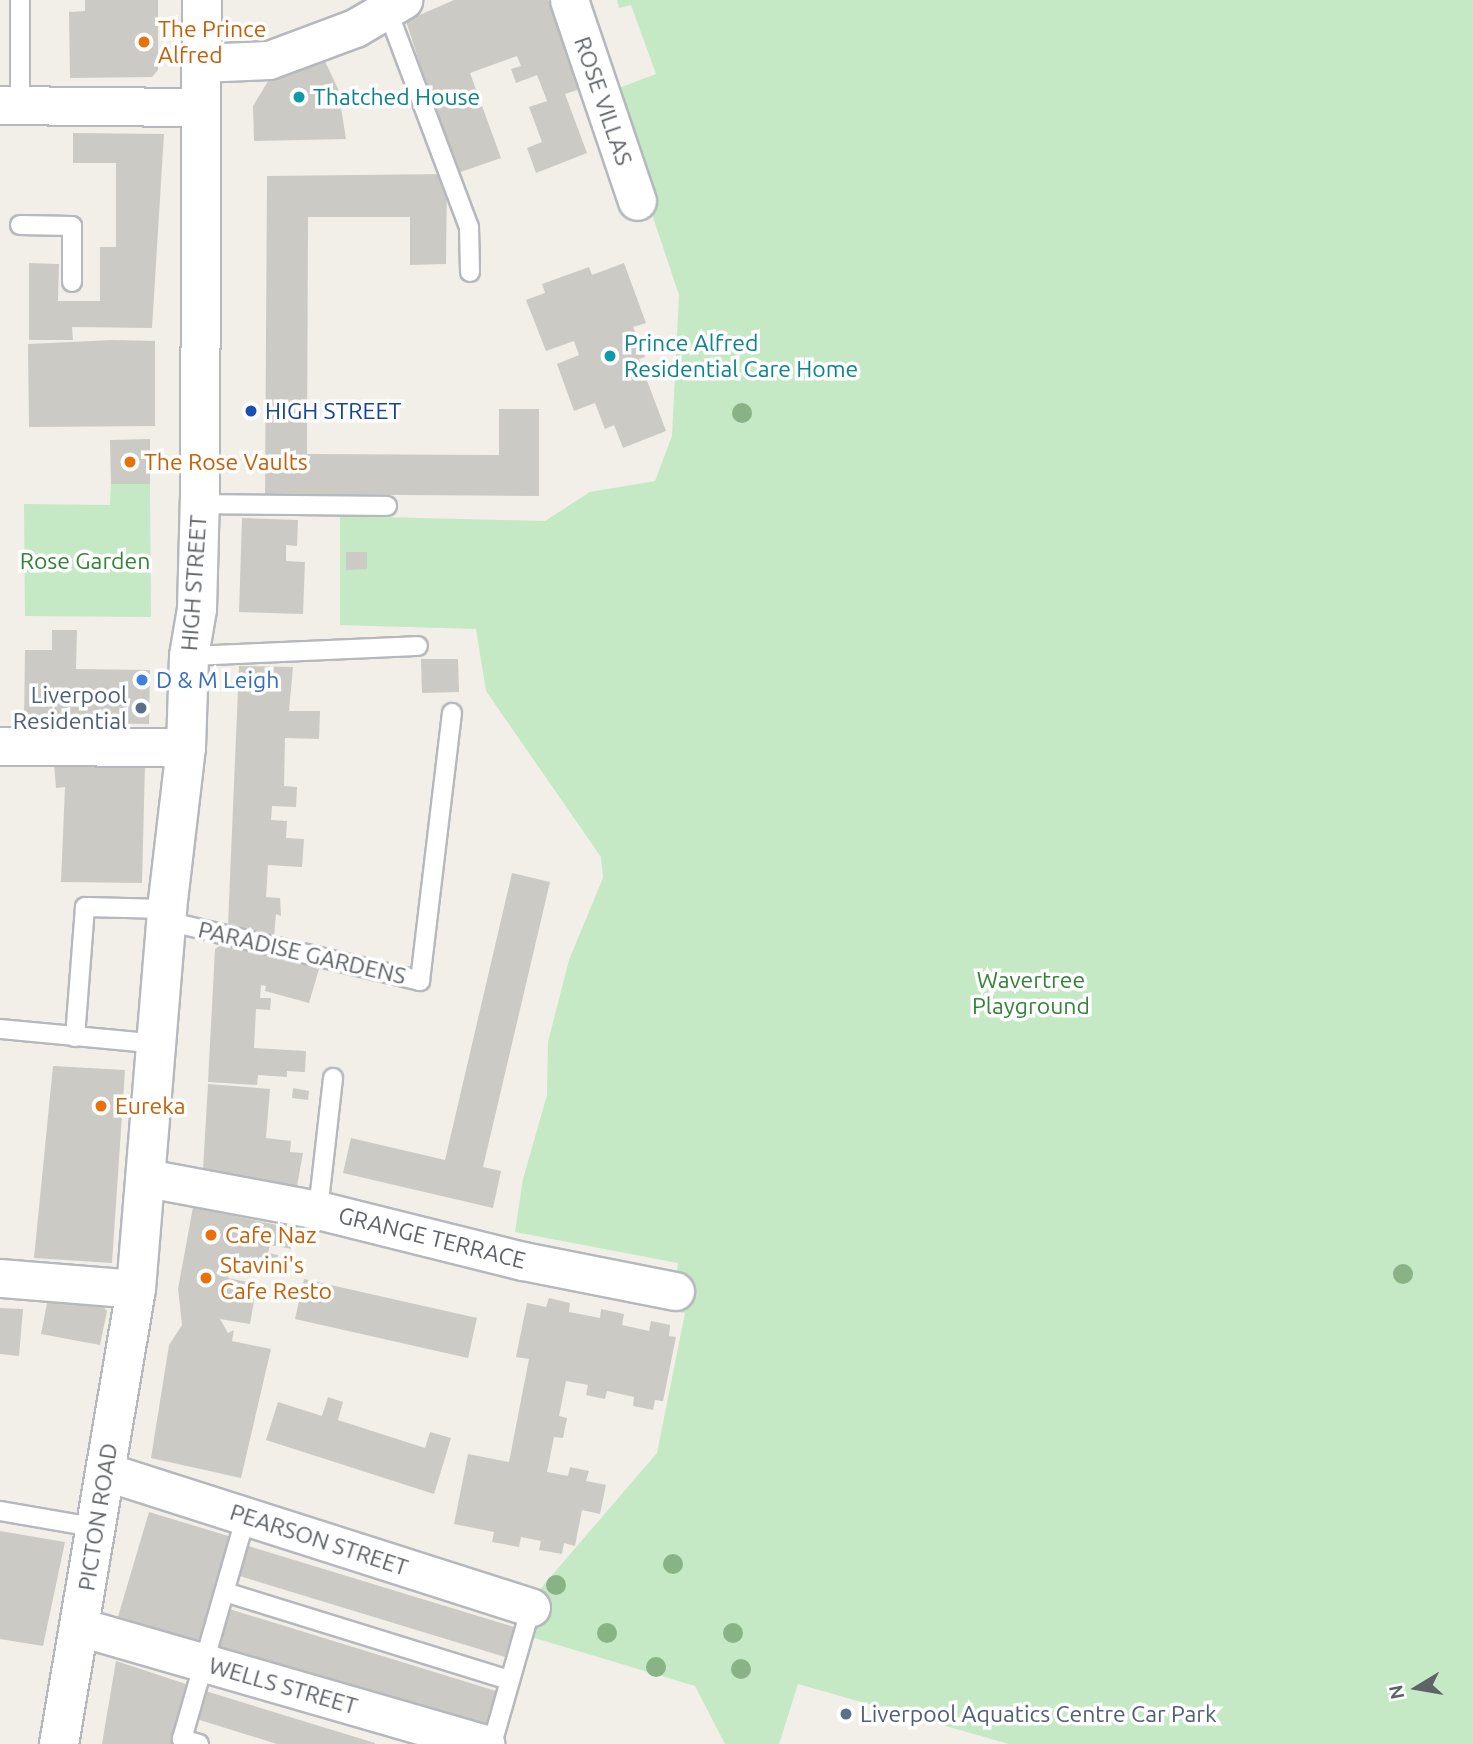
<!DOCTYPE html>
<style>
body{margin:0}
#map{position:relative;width:1473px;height:1744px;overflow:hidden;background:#f1efe8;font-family:Ubuntu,sans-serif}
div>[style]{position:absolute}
.green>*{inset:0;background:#c5e8c5}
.building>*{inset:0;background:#cccac5}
.roads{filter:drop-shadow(2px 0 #b5b8bc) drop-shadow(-2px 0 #b5b8bc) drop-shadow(0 2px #b5b8bc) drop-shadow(0 -2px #b5b8bc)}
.lane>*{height:18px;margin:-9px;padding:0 9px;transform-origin:9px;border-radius:9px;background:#fff}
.street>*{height:37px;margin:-18.5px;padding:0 18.5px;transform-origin:18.5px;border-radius:18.5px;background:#fff}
.secondary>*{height:38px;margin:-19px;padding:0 19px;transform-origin:19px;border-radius:19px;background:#fff}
.trees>*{width:20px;height:20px;margin:-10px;border-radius:50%;background:#89b387}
.dots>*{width:19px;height:19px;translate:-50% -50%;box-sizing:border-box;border:4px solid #fff;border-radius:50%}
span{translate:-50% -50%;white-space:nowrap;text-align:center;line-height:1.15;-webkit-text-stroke:7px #fff;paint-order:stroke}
.food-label{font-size:23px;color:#c56008}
.left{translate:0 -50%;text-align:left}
.culture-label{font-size:23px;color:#0d838f}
.street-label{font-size:23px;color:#5f6368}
.transit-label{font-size:23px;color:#164399}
.park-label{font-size:23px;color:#348238}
.shop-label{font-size:23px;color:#366cbe}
.service-label{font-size:23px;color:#4e5e75}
.right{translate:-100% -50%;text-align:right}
.north{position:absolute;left:1382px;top:1653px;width:70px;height:70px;-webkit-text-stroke:5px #fff;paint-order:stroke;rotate:259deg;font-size:19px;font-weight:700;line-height:28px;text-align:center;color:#5f6368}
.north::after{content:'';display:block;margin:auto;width:24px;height:32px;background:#5f6368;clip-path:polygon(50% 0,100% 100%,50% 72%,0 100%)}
</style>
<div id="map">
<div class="green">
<i style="clip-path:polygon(617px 0,1473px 0,1473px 1744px,1009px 1744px,798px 1684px,779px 1744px,725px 1744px,695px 1686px,528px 1636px,541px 1588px,657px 1453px,685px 1313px,672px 1311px,678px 1263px,515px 1232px,523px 1179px,547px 1095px,548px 1042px,569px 960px,603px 878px,601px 857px,486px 691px,476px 629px,340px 625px,340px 516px,545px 521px,590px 492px,655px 481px,672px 436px,679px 295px,611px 91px,656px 74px,631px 5px,619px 8px)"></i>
<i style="clip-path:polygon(111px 484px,150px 484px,151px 617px,25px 616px,24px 504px,110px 505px)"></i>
</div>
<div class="building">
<i style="clip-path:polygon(85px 0,158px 0,158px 70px,152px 77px,70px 78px,69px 12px,85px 11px)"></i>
<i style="clip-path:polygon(454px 0,548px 0,580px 89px,565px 94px,587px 153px,536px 173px,527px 148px,542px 142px,529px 107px,547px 101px,537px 75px,516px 83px,511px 69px,521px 66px,517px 56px,470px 73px,501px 158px,455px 174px,406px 21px)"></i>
<i style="clip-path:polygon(323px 57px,338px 89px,346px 139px,254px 141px,253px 106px,270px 78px)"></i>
<i style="clip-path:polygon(73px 133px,164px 134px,152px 328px,72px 327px,73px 340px,29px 340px,29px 263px,59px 264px,58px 301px,100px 301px,100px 247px,116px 247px,116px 163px,73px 163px)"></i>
<i style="clip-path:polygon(447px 174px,446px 264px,410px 265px,410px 217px,308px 217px,307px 454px,499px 455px,499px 409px,539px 409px,539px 496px,265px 494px,267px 176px)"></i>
<i style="clip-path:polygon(624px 263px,646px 323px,633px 327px,645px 357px,639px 359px,666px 431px,623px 448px,614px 425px,605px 429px,595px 403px,574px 411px,557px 364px,579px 355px,574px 341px,546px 351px,526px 300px,545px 293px,542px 284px,589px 267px,592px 275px)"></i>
<i style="clip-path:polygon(113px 340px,155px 341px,155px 426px,29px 427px,28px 344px)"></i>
<i style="clip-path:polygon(150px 439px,150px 484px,111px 484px,110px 440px)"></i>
<i style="clip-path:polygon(242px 518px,298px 520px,297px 546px,286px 545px,286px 561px,305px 562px,303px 614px,239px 612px)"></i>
<i style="clip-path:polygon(346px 552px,367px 552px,367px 569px,346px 570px)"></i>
<i style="clip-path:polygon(52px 630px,77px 630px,76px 669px,150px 670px,149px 724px,24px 722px,25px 650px,52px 650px)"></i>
<i style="clip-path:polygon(421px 659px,458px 659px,459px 692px,422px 693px)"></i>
<i style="clip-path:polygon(239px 666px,293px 667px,289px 711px,320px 711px,319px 739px,285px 738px,284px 786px,297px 787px,296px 807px,272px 806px,271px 820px,287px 821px,286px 838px,304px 839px,302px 867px,268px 865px,266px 897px,280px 898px,281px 916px,276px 914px,274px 937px,228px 925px)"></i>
<i style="clip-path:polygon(54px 764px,145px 764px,142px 883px,61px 882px,65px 787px,56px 788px)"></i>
<i style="clip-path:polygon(512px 873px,550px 882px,483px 1167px,501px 1171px,493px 1208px,343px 1173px,351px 1138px,445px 1160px)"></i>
<i style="clip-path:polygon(226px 942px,319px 969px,309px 1003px,265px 991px,266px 986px,261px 985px,260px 998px,271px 998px,270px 1010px,256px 1009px,254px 1048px,306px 1051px,305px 1072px,287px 1071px,287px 1077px,258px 1075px,257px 1085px,208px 1082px,215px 949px)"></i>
<i style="clip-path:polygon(53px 1066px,125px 1070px,112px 1263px,34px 1258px)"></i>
<i style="clip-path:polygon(208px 1084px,270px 1089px,266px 1138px,291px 1141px,290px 1152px,303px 1153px,297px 1186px,203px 1170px)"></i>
<i style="clip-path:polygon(293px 1088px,309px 1091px,308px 1100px,292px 1098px)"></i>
<i style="clip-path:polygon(193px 1207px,296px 1229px,292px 1249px,270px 1245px,268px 1253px,278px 1255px,274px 1273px,232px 1263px,229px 1274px,228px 1278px,257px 1284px,250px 1324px,220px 1319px,228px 1333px,234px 1330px,232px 1341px,271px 1349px,241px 1478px,151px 1458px,169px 1345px,182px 1325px,178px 1289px)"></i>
<i style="clip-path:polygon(304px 1279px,477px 1318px,468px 1358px,295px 1319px)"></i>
<i style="clip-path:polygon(48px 1298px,99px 1302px,107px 1311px,100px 1345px,41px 1334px)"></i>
<i style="clip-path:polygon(549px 1298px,570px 1303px,569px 1312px,600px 1318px,601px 1309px,624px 1314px,622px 1325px,649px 1331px,651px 1321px,670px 1325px,669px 1336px,676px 1337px,663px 1401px,655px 1400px,653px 1410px,633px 1406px,634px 1397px,607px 1391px,605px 1399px,586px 1395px,588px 1385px,566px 1381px,559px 1416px,567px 1418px,563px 1438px,554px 1437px,547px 1472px,568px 1476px,570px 1467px,589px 1471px,586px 1481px,606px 1485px,600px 1514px,582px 1510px,575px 1546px,564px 1543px,562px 1554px,539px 1550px,541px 1541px,521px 1537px,519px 1547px,492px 1542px,494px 1532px,454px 1524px,468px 1454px,509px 1462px,529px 1359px,516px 1357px,527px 1303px,546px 1307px)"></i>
<i style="clip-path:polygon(0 1308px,23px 1309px,19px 1356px,0 1354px)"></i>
<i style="clip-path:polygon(328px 1397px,343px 1402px,338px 1420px,425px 1448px,430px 1432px,451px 1438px,434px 1494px,266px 1440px,278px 1402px,322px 1416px)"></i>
<i style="clip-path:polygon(149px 1512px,235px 1538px,203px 1646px,117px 1620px)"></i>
<i style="clip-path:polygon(0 1531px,65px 1542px,43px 1646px,0 1639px)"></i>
<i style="clip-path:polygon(242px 1544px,514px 1627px,505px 1657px,233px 1574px)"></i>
<i style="clip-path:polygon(223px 1607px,496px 1691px,484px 1732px,211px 1648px)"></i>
<i style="clip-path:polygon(116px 1661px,192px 1686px,174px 1744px,102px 1744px)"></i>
<i style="clip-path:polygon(199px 1689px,375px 1743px,375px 1744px,277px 1744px,190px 1717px)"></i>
</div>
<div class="roads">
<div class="lane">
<i style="left:20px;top:0;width:105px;rotate:90deg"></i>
<i style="left:387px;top:9px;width:233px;rotate:69.4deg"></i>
<i style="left:469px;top:227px;width:45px;rotate:88.7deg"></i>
<i style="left:20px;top:225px;width:52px;rotate:1.1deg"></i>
<i style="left:72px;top:226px;width:56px;rotate:90deg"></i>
<i style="left:200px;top:504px;width:187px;rotate:0.6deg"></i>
<i style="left:189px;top:656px;width:229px;rotate:-2.5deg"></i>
<i style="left:167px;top:921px;width:260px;rotate:13.3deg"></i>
<i style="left:420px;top:981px;width:270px;rotate:-83.2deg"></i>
<i style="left:0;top:1029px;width:159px;rotate:5.4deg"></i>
<i style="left:75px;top:1037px;width:130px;rotate:-85.6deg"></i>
<i style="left:85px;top:907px;width:82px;rotate:1.4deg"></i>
<i style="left:318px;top:1210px;width:133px;rotate:-83.5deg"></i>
<i style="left:0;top:1511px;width:99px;rotate:9.8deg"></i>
<i style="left:225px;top:1592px;width:298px;rotate:17.2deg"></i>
<i style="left:199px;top:1744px;width:18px;rotate:-164deg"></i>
<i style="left:182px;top:1739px;width:232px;rotate:-74deg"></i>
<i style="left:492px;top:1744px;width:142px;rotate:-74.1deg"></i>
</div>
<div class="street">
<i style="left:569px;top:0;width:212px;rotate:71.3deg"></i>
<i style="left:201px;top:63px;width:68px;rotate:-2.5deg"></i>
<i style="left:269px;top:60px;width:92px;rotate:-20.4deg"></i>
<i style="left:355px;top:28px;width:56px;rotate:-30.3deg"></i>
<i style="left:0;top:105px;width:201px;rotate:0.6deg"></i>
<i style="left:0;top:746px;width:186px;rotate:0.3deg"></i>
<i style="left:147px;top:1178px;width:174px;rotate:10.6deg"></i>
<i style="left:318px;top:1210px;width:211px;rotate:14deg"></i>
<i style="left:523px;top:1261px;width:155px;rotate:11.2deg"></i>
<i style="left:0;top:1278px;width:136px;rotate:4.6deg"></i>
<i style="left:107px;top:1472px;width:445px;rotate:17.7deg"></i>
<i style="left:80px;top:1627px;width:422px;rotate:16.1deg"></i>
</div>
<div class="secondary">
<i style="left:59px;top:1744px;width:461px;rotate:-80.4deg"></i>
<i style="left:136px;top:1289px;width:381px;rotate:-85.3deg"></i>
<i style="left:167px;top:909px;width:163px;rotate:-83.3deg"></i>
<i style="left:186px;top:747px;width:91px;rotate:-88.1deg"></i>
<i style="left:189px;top:656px;width:48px;rotate:-80.3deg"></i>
<i style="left:197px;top:609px;width:111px;rotate:-88.5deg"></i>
<i style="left:200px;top:498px;width:498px;rotate:-89.8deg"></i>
</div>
</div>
<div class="trees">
<i style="left:742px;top:413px"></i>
<i style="left:1403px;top:1274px"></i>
<i style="left:673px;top:1564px"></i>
<i style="left:556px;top:1585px"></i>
<i style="left:607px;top:1633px"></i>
<i style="left:733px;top:1633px"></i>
<i style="left:656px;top:1667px"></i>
<i style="left:741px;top:1669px"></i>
</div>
<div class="dots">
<i style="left:144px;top:42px;background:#e8710a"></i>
<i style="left:299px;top:97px;background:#0f9aa8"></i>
<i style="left:610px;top:356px;background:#0f9aa8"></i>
<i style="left:251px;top:411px;background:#1a4fb4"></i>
<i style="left:130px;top:462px;background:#e8710a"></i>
<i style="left:142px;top:680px;background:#3f7fe0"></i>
<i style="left:141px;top:708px;background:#5c6f8a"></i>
<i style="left:101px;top:1106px;background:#e8710a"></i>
<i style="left:211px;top:1235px;background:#e8710a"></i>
<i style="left:206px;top:1278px;background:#e8710a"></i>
<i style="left:846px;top:1714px;background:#5c6f8a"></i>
</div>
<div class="food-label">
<span class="left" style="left:158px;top:42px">The Prince<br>Alfred</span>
<span class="left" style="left:144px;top:462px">The Rose Vaults</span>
<span class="left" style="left:115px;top:1106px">Eureka</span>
<span class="left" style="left:225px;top:1235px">Cafe Naz</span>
<span class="left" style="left:220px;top:1278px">Stavini's<br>Cafe Resto</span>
</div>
<div class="culture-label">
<span class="left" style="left:313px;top:97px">Thatched House</span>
<span class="left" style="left:624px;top:356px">Prince Alfred<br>Residential Care Home</span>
</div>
<div class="street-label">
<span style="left:603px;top:101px;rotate:71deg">ROSE VILLAS</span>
<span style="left:194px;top:583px;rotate:-86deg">HIGH STREET</span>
<span style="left:302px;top:953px;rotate:13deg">PARADISE GARDENS</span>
<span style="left:432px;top:1238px;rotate:14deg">GRANGE TERRACE</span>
<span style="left:98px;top:1517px;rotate:-81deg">PICTON ROAD</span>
<span style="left:319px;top:1540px;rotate:18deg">PEARSON STREET</span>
<span style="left:283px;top:1686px;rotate:16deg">WELLS STREET</span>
</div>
<div class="transit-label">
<span class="left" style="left:265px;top:411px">HIGH STREET</span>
</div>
<div class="park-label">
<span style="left:85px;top:561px">Rose Garden</span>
<span style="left:1031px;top:993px">Wavertree<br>Playground</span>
</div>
<div class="shop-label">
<span class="left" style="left:156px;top:680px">D &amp; M Leigh</span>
</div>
<div class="service-label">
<span class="right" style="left:127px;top:708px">Liverpool<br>Residential</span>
<span class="left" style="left:860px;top:1714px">Liverpool Aquatics Centre Car Park</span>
</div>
<div class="north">N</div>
</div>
